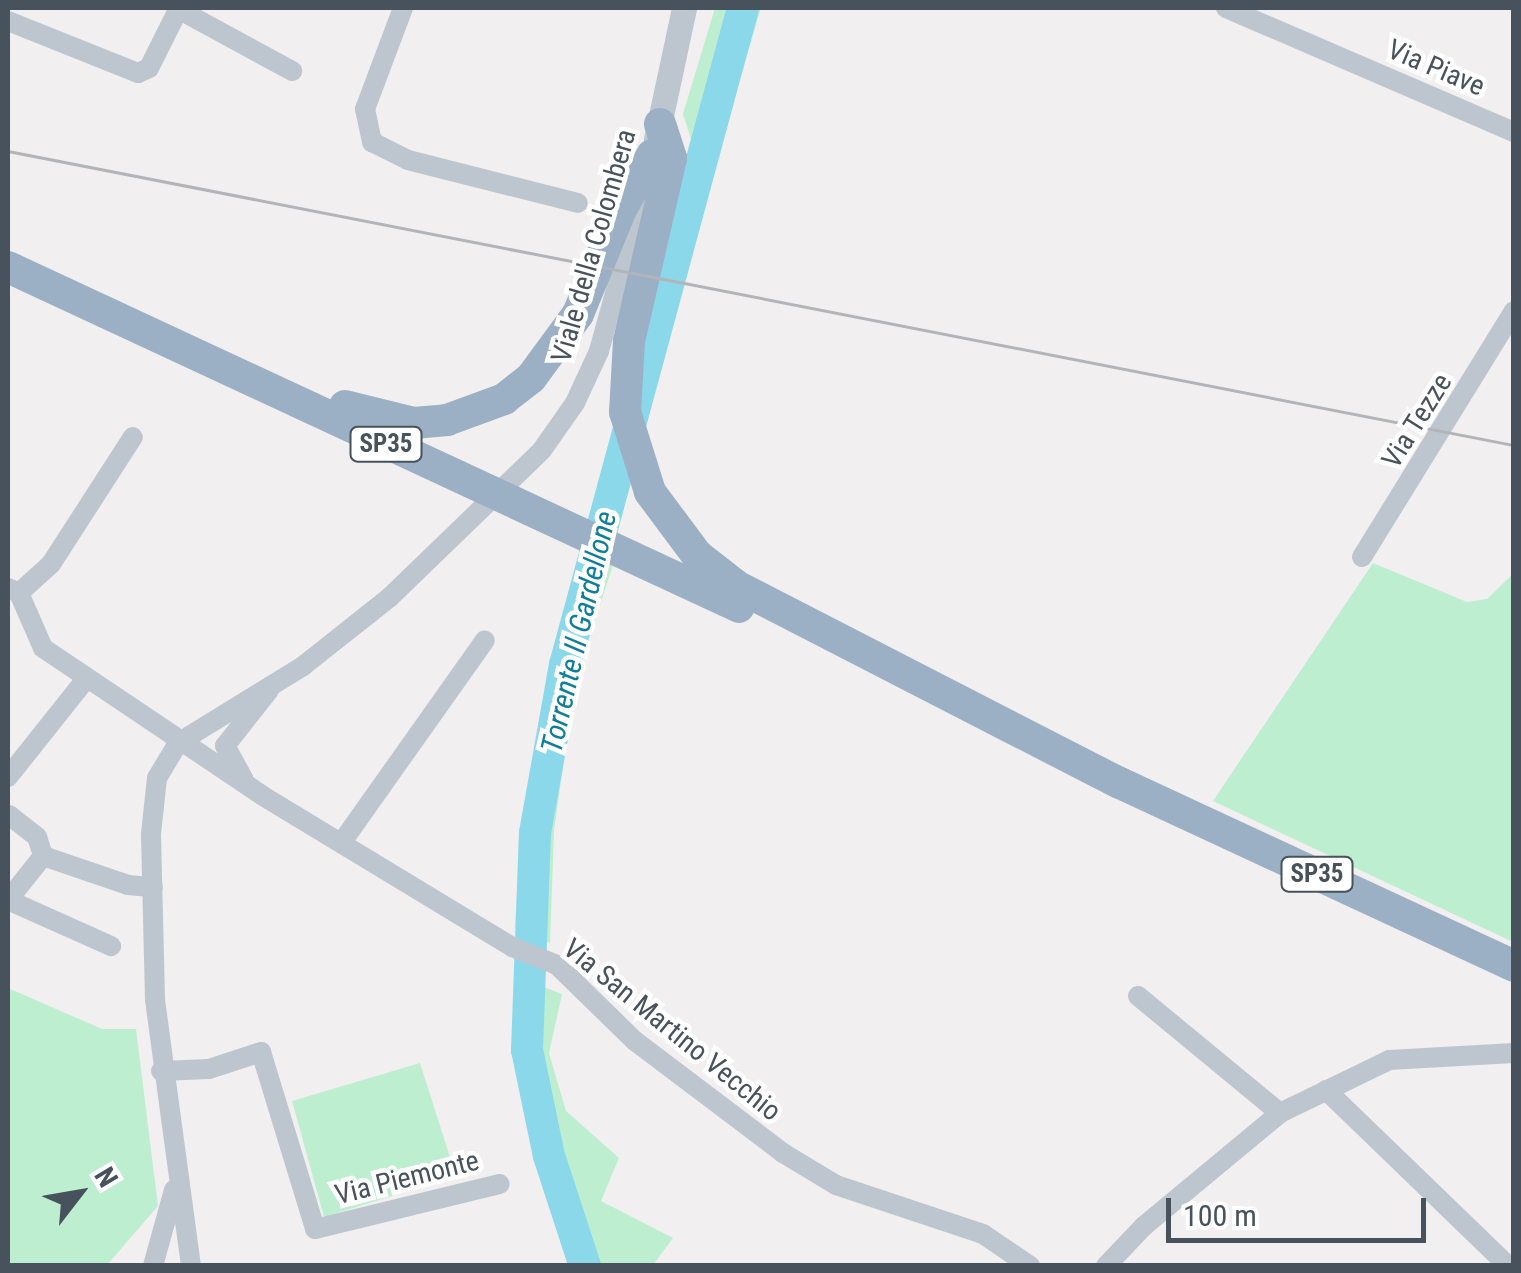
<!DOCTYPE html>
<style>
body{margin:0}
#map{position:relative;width:1521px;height:1273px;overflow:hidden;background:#f1efef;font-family:"Roboto Condensed",sans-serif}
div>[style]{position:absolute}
.green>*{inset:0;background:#beeed0}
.river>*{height:32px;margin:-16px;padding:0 16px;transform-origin:16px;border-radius:16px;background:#8bd8eb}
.minor>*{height:20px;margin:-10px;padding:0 10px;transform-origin:10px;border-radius:10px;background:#bdc6ce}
.tertiary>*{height:25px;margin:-12.5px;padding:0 12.5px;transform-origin:12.5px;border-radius:12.5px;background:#bdc6ce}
.trunk>*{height:32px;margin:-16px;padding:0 16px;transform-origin:16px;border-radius:16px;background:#9bb0c5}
.tram>*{height:2.5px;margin:-1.25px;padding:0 1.25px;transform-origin:1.25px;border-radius:1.25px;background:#b1b4b9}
span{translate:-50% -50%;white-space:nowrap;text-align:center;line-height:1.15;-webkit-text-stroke:9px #fff;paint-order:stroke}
.shield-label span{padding:2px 8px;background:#fff;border:2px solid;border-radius:8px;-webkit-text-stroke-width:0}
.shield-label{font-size:25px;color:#47525c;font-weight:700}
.street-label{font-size:28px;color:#47525c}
.water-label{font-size:30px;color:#0e7e99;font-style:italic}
.frame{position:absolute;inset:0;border:10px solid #47525c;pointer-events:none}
.north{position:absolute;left:30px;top:1143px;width:100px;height:100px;-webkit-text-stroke:8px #fff;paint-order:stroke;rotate:59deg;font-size:28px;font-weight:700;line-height:40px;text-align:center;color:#47525c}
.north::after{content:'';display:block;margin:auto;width:35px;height:45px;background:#47525c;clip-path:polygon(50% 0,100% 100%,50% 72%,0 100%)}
.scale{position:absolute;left:1166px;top:1198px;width:260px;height:45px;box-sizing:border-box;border:5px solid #47525c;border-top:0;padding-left:12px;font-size:30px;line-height:35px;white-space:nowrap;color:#47525c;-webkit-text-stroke:8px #fff;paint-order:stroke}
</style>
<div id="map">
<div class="green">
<i style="clip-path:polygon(715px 8px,761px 8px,681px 278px,662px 274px,693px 145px,683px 114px)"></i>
<i style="clip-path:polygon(584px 554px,613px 565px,575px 682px,554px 831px,550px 943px,515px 928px,521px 822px)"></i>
<i style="clip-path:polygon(1373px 563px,1467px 602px,1487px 599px,1513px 574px,1513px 942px,1213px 801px)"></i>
<i style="clip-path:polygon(520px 978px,562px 994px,549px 1053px,566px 1111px,619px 1158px,601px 1201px,673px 1238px,653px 1265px,574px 1265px,525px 1075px)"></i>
<i style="clip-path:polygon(8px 988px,102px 1029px,136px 1029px,158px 1206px,107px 1265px,8px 1265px)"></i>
<i style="clip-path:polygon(420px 1063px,456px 1176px,324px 1217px,292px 1101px)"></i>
</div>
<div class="river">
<i style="left:585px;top:1266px;width:116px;rotate:-108.1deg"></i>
<i style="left:549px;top:1156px;width:108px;rotate:-101.7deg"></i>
<i style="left:527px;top:1050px;width:217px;rotate:-87.9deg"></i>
<i style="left:535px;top:833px;width:171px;rotate:-79.9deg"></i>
<i style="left:565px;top:665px;width:681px;rotate:-74.84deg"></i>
</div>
<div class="minor">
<i style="left:403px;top:8px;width:108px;rotate:110.6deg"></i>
<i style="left:365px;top:109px;width:34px;rotate:78deg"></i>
<i style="left:372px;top:142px;width:40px;rotate:26.6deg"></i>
<i style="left:408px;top:160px;width:175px;rotate:14.2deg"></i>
<i style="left:1226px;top:8px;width:314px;rotate:23.3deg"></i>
<i style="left:178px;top:9px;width:130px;rotate:28.5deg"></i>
<i style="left:8px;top:21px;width:140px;rotate:21.8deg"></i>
<i style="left:138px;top:73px;width:12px;rotate:-24deg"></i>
<i style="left:149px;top:68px;width:67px;rotate:-63.4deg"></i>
<i style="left:1362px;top:557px;width:289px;rotate:-58.3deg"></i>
<i style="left:8px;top:588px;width:12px;rotate:24deg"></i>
<i style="left:19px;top:593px;width:60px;rotate:66.4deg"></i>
<i style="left:43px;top:648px;width:265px;rotate:33.9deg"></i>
<i style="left:263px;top:796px;width:291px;rotate:31.2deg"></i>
<i style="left:512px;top:947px;width:48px;rotate:21.8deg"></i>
<i style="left:557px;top:965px;width:109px;rotate:44.3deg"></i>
<i style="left:635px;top:1041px;width:186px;rotate:37.1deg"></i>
<i style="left:783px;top:1153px;width:62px;rotate:31.1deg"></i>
<i style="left:836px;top:1185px;width:155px;rotate:18.4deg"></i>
<i style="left:983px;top:1234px;width:57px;rotate:34.2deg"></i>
<i style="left:19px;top:593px;width:43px;rotate:-42.2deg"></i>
<i style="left:51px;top:564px;width:151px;rotate:-57.2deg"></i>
<i style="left:8px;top:777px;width:125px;rotate:-51.5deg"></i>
<i style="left:243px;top:778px;width:37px;rotate:-119deg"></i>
<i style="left:225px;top:746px;width:71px;rotate:-51.8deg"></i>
<i style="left:9px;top:815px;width:36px;rotate:38deg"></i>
<i style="left:37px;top:837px;width:20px;rotate:72deg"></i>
<i style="left:342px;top:842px;width:247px;rotate:-54.7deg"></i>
<i style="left:8px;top:900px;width:56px;rotate:-51.5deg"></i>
<i style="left:43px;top:856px;width:90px;rotate:18.8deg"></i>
<i style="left:128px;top:885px;width:25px;rotate:5deg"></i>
<i style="left:8px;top:900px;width:113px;rotate:24.1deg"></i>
<i style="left:1138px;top:996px;width:184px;rotate:39.5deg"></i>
<i style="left:161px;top:1071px;width:48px;rotate:-2.4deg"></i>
<i style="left:209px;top:1069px;width:55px;rotate:-18.1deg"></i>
<i style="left:261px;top:1052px;width:185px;rotate:73deg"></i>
<i style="left:315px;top:1229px;width:190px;rotate:-13.7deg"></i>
<i style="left:1326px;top:1090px;width:253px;rotate:44deg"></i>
<i style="left:153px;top:1266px;width:79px;rotate:-74.6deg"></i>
<i style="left:191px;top:1266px;width:269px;rotate:-97.7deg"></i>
<i style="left:155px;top:999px;width:165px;rotate:-91.4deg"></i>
<i style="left:151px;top:834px;width:56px;rotate:-83.9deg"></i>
<i style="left:157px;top:778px;width:41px;rotate:-59deg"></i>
<i style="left:178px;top:743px;width:147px;rotate:-31.6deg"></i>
<i style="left:303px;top:666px;width:111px;rotate:-38.4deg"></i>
<i style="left:390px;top:597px;width:211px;rotate:-44deg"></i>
<i style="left:542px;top:450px;width:57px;rotate:-54.9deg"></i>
<i style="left:575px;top:403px;width:57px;rotate:-65.2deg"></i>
<i style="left:599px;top:351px;width:166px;rotate:-74.6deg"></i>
<i style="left:1106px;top:1266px;width:55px;rotate:-46.5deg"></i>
<i style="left:1144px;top:1226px;width:177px;rotate:-39.7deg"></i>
<i style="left:1280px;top:1113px;width:121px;rotate:-25.9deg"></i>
<i style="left:1389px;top:1060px;width:125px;rotate:-3.2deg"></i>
</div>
<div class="tertiary">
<i style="left:656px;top:139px;width:134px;rotate:-77.9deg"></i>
</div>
<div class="trunk">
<i style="left:660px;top:124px;width:36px;rotate:72deg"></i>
<i style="left:671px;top:158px;width:188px;rotate:102.9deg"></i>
<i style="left:629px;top:341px;width:71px;rotate:93.2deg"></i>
<i style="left:625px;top:412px;width:84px;rotate:72.6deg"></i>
<i style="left:650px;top:492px;width:79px;rotate:53.3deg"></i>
<i style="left:697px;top:555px;width:52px;rotate:38deg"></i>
<i style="left:738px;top:587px;width:429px;rotate:27.2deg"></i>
<i style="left:1120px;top:783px;width:434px;rotate:24.9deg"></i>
<i style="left:8px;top:267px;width:806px;rotate:24.94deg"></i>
<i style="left:345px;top:406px;width:71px;rotate:13.8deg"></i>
<i style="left:414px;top:423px;width:33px;rotate:-5deg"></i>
<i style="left:447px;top:420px;width:61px;rotate:-20.2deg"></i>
<i style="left:504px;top:399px;width:34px;rotate:-38deg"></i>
<i style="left:531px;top:378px;width:79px;rotate:-53.7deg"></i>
<i style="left:578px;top:314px;width:113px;rotate:-67.7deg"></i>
<i style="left:621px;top:209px;width:62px;rotate:-60.1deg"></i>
</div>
<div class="tram">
<i style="left:8px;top:151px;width:1534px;rotate:11.05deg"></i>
</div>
<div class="shield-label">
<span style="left:386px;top:444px">SP35</span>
<span style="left:1317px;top:874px">SP35</span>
</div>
<div class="street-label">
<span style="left:1436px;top:68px;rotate:23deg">Via Piave</span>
<span style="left:594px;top:246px;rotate:-74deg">Viale della Colombera</span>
<span style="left:1417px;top:421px;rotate:-58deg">Via Tezze</span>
<span style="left:672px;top:1030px;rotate:39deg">Via San Martino Vecchio</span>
<span style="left:407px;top:1178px;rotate:-14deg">Via Piemonte</span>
</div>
<div class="water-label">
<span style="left:579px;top:632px;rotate:-77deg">Torrente Il Gardellone</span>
</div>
<div class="frame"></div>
<div class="north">N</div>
<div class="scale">100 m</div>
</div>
